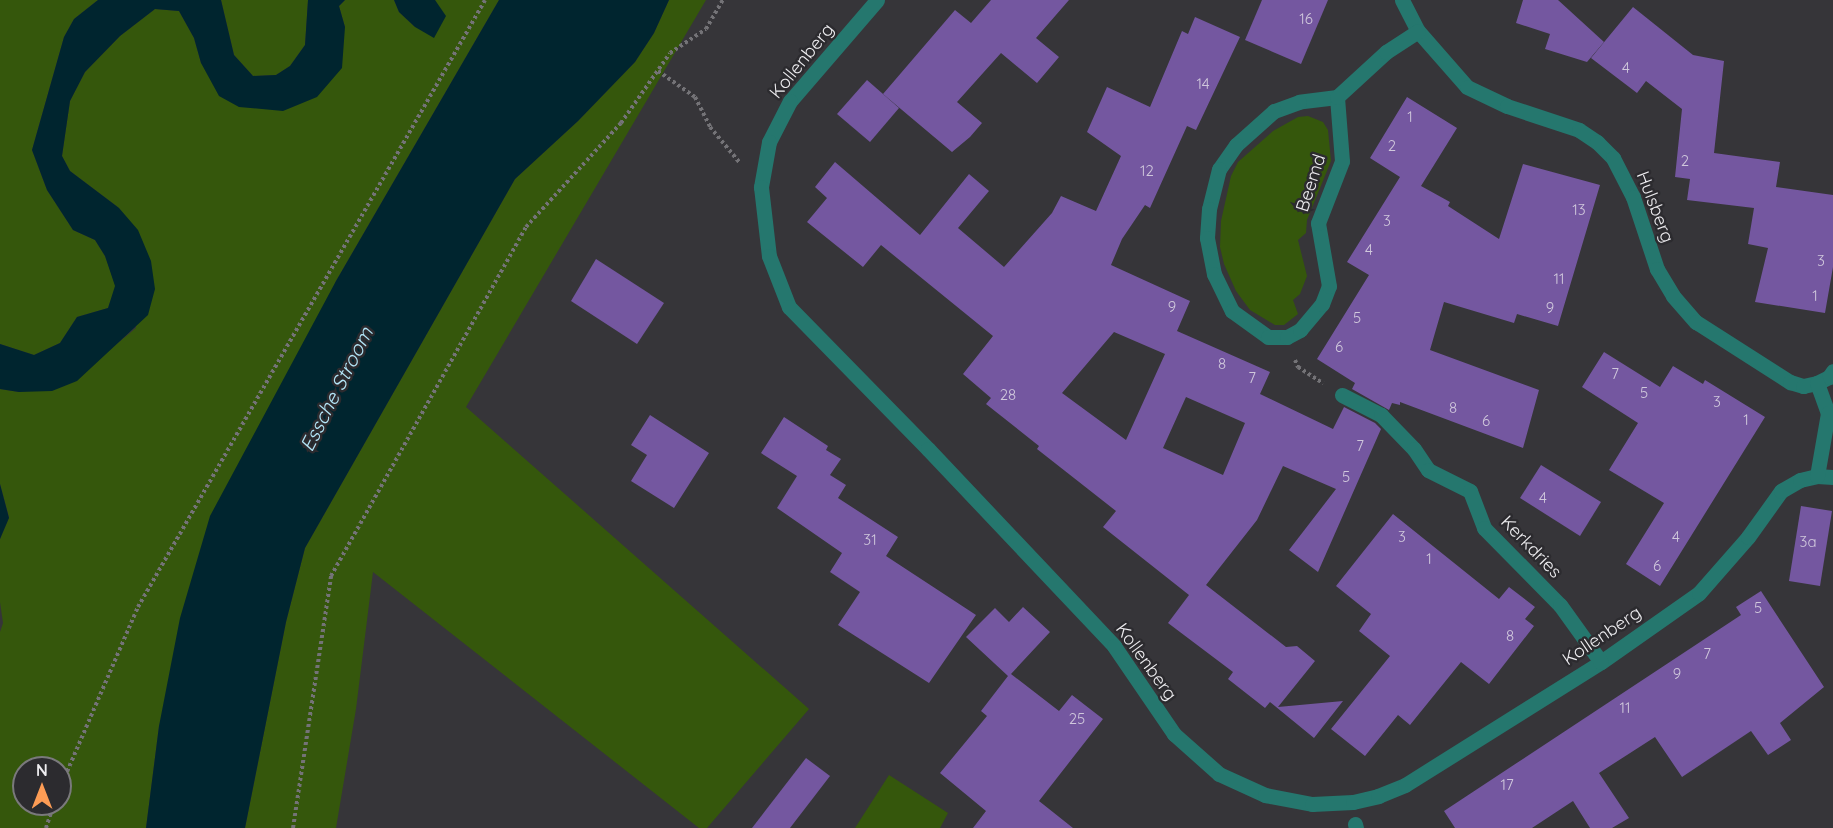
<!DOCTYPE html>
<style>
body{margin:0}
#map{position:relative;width:1833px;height:828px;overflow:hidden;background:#363539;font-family:Quicksand,sans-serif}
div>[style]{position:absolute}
.green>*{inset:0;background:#35570c}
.water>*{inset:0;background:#00252f}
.building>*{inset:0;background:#7457a0}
.path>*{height:4px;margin-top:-2px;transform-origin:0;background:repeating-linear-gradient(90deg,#747377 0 3px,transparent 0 6px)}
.lane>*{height:15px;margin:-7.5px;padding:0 7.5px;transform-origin:7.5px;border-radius:7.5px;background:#25776e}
.street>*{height:15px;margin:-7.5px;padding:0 7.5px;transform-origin:7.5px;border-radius:7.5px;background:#25776e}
span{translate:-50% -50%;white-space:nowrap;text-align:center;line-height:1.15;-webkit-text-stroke:5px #2c2b2f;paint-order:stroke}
.number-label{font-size:15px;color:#d0c8dc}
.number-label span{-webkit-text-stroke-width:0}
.street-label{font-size:18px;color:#eeedf0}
.water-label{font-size:20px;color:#b3e6f8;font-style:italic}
.north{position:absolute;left:12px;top:756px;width:60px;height:60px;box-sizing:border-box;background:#2c2b2f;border:2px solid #7a797c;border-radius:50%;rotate:0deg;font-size:16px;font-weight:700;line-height:24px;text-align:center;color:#eeedf0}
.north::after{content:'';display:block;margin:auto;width:21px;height:27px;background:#fd9c55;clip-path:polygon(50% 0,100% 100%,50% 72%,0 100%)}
</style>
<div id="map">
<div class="green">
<i style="clip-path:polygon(0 0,98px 0,74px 19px,64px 37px,32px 150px,47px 190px,73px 230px,95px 240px,105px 256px,116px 286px,108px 308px,77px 317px,60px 343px,34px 355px,0 344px)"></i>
<i style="clip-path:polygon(221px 0,308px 0,305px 45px,290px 66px,276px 75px,253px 76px,234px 55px)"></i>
<i style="clip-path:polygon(evenodd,345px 0,394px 0,399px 12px,415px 27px,440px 10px,435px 0,499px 0,336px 281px,159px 726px,146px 828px,0 828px,0 632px,3px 623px,0 602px,0 539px,9px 517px,0 484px,0 389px,19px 392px,95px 362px,136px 328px,119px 208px,70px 171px,62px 156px,70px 101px,85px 72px,120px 36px,155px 9px,179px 11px,194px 38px,201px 63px,239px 107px,345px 27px,339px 6px,345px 0,24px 768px,60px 768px,60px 804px,24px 804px,24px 768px)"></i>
<i style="clip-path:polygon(669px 0,706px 0,466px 407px,809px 709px,707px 828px,699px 828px,373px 572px,356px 709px,336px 828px,245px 828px,286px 622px,305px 548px,515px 179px,578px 121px,635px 62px,654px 33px)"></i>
<i style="clip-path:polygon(1308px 116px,1323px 122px,1328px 130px,1331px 161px,1307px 220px,1306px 233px,1298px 240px,1307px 276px,1300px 294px,1293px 300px,1298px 314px,1284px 325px,1275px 325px,1250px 310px,1236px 291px,1224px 264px,1220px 247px,1221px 221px,1231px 176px,1238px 162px,1273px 131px,1298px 117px)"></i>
<i style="clip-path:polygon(889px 775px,948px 813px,940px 828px,855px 828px)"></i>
</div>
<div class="water">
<i style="clip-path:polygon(98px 0,221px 0,234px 55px,253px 76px,276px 75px,290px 66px,305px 45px,308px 0,345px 0,339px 6px,345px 27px,342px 68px,317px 97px,283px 111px,239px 107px,219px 96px,201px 63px,194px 38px,179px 11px,155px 9px,120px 36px,85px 72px,70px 101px,62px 156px,70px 171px,119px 208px,138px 230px,151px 261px,155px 289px,148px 315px,77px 381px,52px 391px,19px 392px,0 389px,0 344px,34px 355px,60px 343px,77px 317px,108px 308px,115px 286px,105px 256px,95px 240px,73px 230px,47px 190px,32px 150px,64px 37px,74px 19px)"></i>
<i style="clip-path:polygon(394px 0,435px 0,446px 16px,434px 38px,415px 27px,399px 12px)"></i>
<i style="clip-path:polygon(499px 0,669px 0,654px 33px,635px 62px,578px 121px,515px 179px,305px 548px,286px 622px,245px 828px,146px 828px,159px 726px,180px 618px,210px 516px,336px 281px)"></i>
<i style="clip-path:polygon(0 484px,9px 518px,0 539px)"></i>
</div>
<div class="building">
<i style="clip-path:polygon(991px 0,1069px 0,1036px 38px,1059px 57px,1037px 83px,1001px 53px,957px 102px,982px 123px,970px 137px,952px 152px,883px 94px,955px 10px,971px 23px)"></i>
<i style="clip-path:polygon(1262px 0,1328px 0,1301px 64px,1245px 40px)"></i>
<i style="clip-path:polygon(1523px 0,1558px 0,1604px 42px,1587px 62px,1545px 49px,1550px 34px,1516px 23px)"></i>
<i style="clip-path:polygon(1633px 7px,1693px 55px,1724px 61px,1714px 153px,1780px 162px,1776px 187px,1833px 195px,1833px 267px,1825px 313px,1755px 302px,1768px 248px,1748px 244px,1754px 208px,1687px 200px,1690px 179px,1675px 177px,1682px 109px,1646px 81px,1637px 93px,1591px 58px)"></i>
<i style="clip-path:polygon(evenodd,1195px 17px,1240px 37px,1196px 130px,1187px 126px,1150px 208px,1145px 205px,1122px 239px,1111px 265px,1190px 301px,1177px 331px,1270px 372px,1260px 394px,1333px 429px,1344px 407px,1375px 423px,1381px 429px,1318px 572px,1289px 550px,1336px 489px,1283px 466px,1257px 520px,1206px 585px,1286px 647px,1297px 646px,1315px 661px,1278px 707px,1343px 701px,1314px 738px,1270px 702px,1265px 708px,1228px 679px,1233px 672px,1168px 623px,1189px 595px,1103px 527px,1116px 511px,1037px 449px,1039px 446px,986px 404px,991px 398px,963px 374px,993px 336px,881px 245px,863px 267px,807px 222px,827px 198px,815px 187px,835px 162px,920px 235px,969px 174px,989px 191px,958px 228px,1004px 267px,1052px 213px,1061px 196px,1096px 211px,1121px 156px,1087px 132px,1107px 87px,1150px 107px,1182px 31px,1188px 34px,1195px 17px,1114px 332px,1165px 354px,1126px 440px,1062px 393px,1114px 332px,1195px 17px,1186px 397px,1245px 423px,1223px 475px,1163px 448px,1186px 397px)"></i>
<i style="clip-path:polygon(867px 80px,899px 108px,870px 142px,837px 114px)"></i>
<i style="clip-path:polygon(1407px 97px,1457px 128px,1421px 186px,1450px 202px,1448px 206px,1499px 239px,1523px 164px,1600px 185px,1558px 326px,1517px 314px,1514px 323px,1444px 302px,1430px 350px,1539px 390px,1523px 448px,1400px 402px,1400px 405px,1392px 403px,1389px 410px,1352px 389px,1355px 383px,1317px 359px,1369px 275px,1347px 262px,1400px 177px,1370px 158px)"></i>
<i style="clip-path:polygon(596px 259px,664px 303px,637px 344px,571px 301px)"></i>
<i style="clip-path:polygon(1604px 352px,1660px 387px,1673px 366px,1703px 384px,1705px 380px,1765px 417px,1660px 586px,1626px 564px,1664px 503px,1609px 470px,1638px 423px,1582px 387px)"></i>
<i style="clip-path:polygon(650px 415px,709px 453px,674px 508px,631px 481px,647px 455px,631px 445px)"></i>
<i style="clip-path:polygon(784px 417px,828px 446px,826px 450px,841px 459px,830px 475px,846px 485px,838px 498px,898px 537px,886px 556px,976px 615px,929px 683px,838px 625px,860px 592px,830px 572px,842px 553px,777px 508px,797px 476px,761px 453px)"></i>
<i style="clip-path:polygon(1541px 465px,1601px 502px,1580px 536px,1520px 498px)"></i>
<i style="clip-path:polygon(1801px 506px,1832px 511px,1820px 586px,1789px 581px)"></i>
<i style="clip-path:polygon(1393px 514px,1499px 599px,1509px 587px,1535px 607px,1525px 619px,1534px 626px,1489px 684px,1461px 662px,1410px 725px,1398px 715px,1365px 756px,1331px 729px,1390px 656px,1359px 631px,1371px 614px,1336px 586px)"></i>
<i style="clip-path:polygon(1761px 591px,1824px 687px,1780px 723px,1791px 740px,1768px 755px,1751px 731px,1682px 777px,1655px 737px,1599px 773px,1629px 818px,1612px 828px,1590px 828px,1573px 801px,1532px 828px,1455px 828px,1444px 811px,1741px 615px,1736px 607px)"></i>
<i style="clip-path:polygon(1023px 607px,1050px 632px,1011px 674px,1059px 711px,1072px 695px,1103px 719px,1039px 801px,1073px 828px,973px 828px,986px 811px,940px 773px,987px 716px,981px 711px,1008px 676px,966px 637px,995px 608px,1009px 622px)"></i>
<i style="clip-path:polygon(806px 758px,830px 776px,790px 828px,752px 828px)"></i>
</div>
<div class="path">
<i style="left:658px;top:71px;width:45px;rotate:35.1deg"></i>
<i style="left:695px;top:97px;width:34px;rotate:63deg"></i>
<i style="left:710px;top:127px;width:47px;rotate:50.2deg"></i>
<i style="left:1295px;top:360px;width:8px;rotate:67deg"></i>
<i style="left:1298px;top:367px;width:30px;rotate:33deg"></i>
<i style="left:60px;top:788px;width:197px;rotate:-66.7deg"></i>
<i style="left:138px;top:607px;width:699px;rotate:-60.24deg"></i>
<i style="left:46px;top:828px;width:25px;rotate:-72deg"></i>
<i style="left:293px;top:828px;width:255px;rotate:-81.4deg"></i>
<i style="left:331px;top:576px;width:400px;rotate:-60.8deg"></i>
<i style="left:526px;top:227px;width:141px;rotate:-47.6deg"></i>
<i style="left:621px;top:123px;width:85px;rotate:-55deg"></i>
<i style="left:670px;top:53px;width:43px;rotate:-33.7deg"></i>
<i style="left:706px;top:29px;width:34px;rotate:-60deg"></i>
</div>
<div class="lane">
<i style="left:1342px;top:395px;width:44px;rotate:27.1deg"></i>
<i style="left:1381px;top:415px;width:47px;rotate:45.9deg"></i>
<i style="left:1414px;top:449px;width:25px;rotate:56deg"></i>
</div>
<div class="street">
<i style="left:877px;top:0;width:133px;rotate:130.7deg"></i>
<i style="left:790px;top:101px;width:46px;rotate:117.1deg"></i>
<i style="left:769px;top:142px;width:46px;rotate:100.1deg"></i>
<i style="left:761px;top:187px;width:69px;rotate:83.4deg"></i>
<i style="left:769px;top:256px;width:55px;rotate:68.6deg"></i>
<i style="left:789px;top:307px;width:199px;rotate:45.6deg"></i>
<i style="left:928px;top:449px;width:271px;rotate:46.6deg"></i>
<i style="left:1114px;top:646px;width:107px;rotate:55.7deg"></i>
<i style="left:1174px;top:734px;width:60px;rotate:41.6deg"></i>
<i style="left:1219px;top:774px;width:51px;rotate:24.5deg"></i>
<i style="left:1265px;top:795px;width:48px;rotate:10.8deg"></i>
<i style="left:1312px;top:804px;width:41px;rotate:-2.8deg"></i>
<i style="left:1353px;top:802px;width:26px;rotate:-13deg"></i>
<i style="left:1378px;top:796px;width:29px;rotate:-22deg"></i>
<i style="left:1405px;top:785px;width:231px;rotate:-32.1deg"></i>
<i style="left:1601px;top:662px;width:120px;rotate:-35.1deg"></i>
<i style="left:1699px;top:593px;width:74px;rotate:-48.8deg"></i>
<i style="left:1748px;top:537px;width:57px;rotate:-54.3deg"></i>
<i style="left:1781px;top:491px;width:22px;rotate:-30deg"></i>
<i style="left:1800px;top:480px;width:17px;rotate:-13deg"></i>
<i style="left:1817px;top:476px;width:16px;rotate:4deg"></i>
<i style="left:1402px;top:0;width:35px;rotate:63deg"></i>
<i style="left:1418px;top:31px;width:74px;rotate:48.8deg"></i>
<i style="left:1467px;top:87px;width:44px;rotate:25.4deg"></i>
<i style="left:1507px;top:106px;width:76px;rotate:18.4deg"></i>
<i style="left:1579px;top:130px;width:22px;rotate:34deg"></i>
<i style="left:1597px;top:142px;width:23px;rotate:45deg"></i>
<i style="left:1613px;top:158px;width:44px;rotate:62.9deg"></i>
<i style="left:1633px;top:197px;width:76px;rotate:71.6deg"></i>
<i style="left:1657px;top:269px;width:31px;rotate:59deg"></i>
<i style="left:1673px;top:296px;width:35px;rotate:49deg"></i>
<i style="left:1696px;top:322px;width:112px;rotate:32.6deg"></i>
<i style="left:1790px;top:382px;width:14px;rotate:17deg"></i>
<i style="left:1803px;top:386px;width:14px;rotate:-12deg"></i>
<i style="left:1817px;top:383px;width:13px;rotate:-27deg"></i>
<i style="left:1829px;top:377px;width:7px;rotate:-56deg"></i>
<i style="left:1337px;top:97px;width:38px;rotate:173deg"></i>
<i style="left:1299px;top:102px;width:27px;rotate:160deg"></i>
<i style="left:1274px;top:111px;width:51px;rotate:138.2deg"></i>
<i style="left:1236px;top:145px;width:29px;rotate:125deg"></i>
<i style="left:1219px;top:169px;width:41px;rotate:104deg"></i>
<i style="left:1209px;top:209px;width:29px;rotate:94deg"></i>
<i style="left:1207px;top:238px;width:37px;rotate:79deg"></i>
<i style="left:1214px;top:274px;width:41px;rotate:64.1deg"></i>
<i style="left:1232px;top:311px;width:44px;rotate:35.8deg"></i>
<i style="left:1268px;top:337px;width:19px"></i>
<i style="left:1287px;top:337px;width:15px;rotate:-28deg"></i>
<i style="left:1300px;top:330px;width:34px;rotate:-50deg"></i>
<i style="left:1322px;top:304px;width:19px;rotate:-69deg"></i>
<i style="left:1329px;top:286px;width:64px;rotate:-99.9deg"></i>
<i style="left:1318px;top:223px;width:66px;rotate:-68.8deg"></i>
<i style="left:1342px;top:161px;width:64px;rotate:-94.5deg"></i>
<i style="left:1337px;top:97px;width:67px;rotate:-42.6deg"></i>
<i style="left:1386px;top:52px;width:38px;rotate:-33deg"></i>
<i style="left:1817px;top:383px;width:32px;rotate:70deg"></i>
<i style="left:1828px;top:413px;width:64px;rotate:99.9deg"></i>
<i style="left:1428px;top:470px;width:47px;rotate:26.6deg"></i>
<i style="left:1470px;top:491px;width:40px;rotate:69deg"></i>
<i style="left:1484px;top:528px;width:108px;rotate:45.4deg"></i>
<i style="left:1560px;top:605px;width:70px;rotate:54.3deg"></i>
<i style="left:1355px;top:824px;width:4px;rotate:76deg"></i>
</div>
<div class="number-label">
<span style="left:1306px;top:19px">16</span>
<span style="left:1626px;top:68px">4</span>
<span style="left:1203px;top:84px">14</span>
<span style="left:1410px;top:117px">1</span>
<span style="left:1392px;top:146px">2</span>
<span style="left:1685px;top:161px">2</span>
<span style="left:1147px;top:171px">12</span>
<span style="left:1579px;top:210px">13</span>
<span style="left:1387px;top:221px">3</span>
<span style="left:1369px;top:250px">4</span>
<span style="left:1821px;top:261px">3</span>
<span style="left:1559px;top:279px">11</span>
<span style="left:1815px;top:296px">1</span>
<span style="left:1172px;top:307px">9</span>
<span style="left:1550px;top:308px">9</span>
<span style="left:1357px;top:318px">5</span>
<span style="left:1339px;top:347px">6</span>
<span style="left:1222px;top:364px">8</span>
<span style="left:1615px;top:374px">7</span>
<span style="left:1252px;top:378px">7</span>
<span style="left:1644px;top:393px">5</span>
<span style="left:1008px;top:395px">28</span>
<span style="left:1717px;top:402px">3</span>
<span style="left:1453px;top:408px">8</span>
<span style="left:1746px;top:420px">1</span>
<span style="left:1486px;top:421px">6</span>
<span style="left:1360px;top:446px">7</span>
<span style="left:1346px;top:477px">5</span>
<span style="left:1543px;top:498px">4</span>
<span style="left:1402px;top:537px">3</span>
<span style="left:1676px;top:537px">4</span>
<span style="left:870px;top:540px">31</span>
<span style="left:1808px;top:542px">3a</span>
<span style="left:1429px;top:559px">1</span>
<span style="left:1657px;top:566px">6</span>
<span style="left:1758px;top:608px">5</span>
<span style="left:1510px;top:636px">8</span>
<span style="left:1707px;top:654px">7</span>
<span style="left:1677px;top:674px">9</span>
<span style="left:1625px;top:708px">11</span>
<span style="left:1077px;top:719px">25</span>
<span style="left:1507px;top:785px">17</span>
</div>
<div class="street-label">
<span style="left:802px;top:61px;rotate:-51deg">Kollenberg</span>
<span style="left:1311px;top:183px;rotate:-72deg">Beemd</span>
<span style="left:1655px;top:207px;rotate:69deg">Hulsberg</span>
<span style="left:1531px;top:547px;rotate:46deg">Kerkdries</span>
<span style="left:1602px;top:636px;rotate:-34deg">Kollenberg</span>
<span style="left:1146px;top:662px;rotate:54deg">Kollenberg</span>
</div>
<div class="water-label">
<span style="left:336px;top:389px;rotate:-63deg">Essche Stroom</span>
</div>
<div class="north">N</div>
</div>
